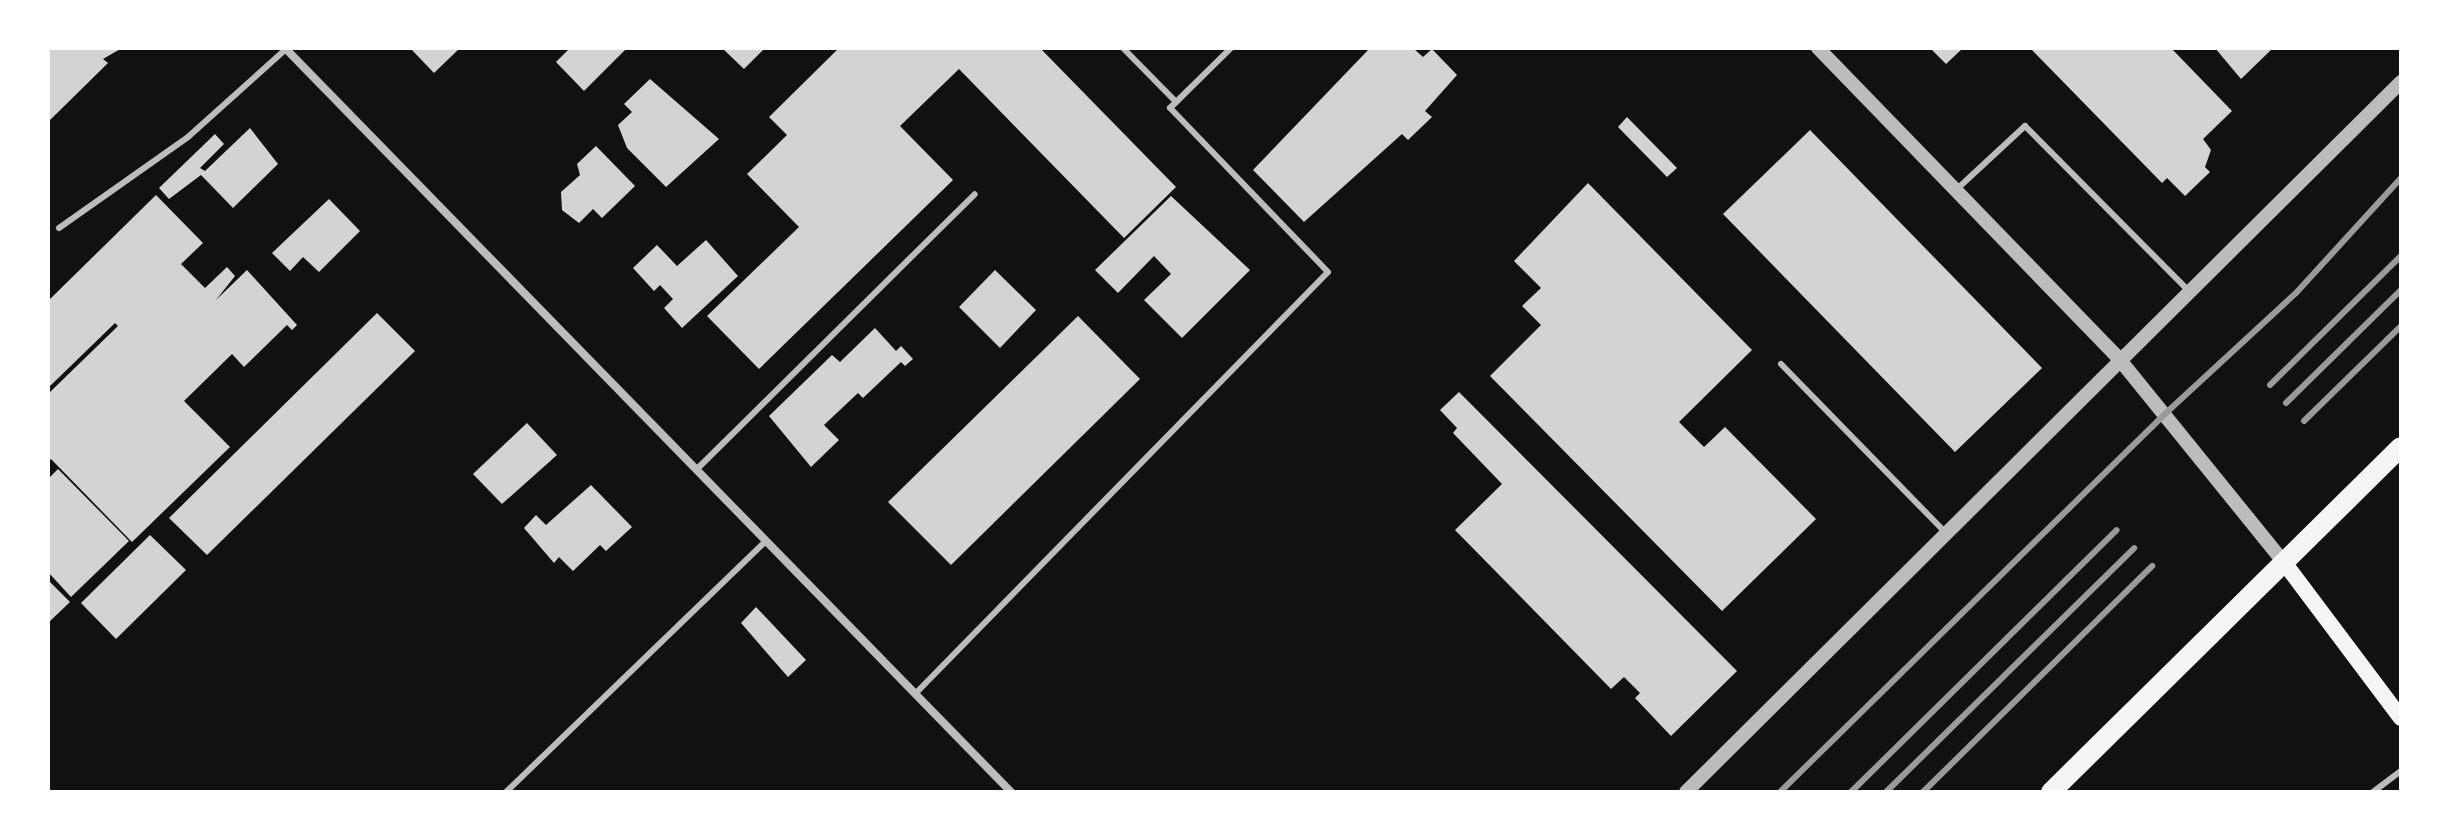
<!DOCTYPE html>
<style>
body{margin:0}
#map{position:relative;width:2449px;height:840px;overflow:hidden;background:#111;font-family:Helvetica,sans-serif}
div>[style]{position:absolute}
.building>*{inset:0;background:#d3d3d3}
.service>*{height:6px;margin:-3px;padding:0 3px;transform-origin:3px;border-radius:3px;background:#bcbcbc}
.minor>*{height:8px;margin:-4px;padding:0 4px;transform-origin:4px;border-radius:4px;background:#bcbcbc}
.tertiary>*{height:14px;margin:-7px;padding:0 7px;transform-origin:7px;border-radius:7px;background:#bcbcbc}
.secondary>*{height:16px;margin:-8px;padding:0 8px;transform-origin:8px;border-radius:8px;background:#f5f5f5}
.primary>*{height:20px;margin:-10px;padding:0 10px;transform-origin:10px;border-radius:10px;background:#f5f5f5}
.rail>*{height:6px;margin:-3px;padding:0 3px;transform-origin:3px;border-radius:3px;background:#9a9a9a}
span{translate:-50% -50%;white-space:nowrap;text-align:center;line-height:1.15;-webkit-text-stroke:6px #fff;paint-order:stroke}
.frame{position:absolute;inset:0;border:50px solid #fff;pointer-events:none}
</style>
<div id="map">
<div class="building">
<i style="clip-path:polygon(48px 48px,122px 48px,103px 59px,108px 63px,48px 122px)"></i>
<i style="clip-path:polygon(410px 48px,460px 48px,434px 73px)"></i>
<i style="clip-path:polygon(570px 48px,627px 48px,584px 91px,556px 62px)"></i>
<i style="clip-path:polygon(722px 48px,765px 48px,744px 69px)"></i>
<i style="clip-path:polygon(839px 48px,1040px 48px,1176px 187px,1124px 238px,959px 69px,900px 126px,953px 180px,759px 369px,707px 316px,799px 227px,747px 174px,787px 135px,769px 117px)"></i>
<i style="clip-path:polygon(1370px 48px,1413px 48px,1423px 57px,1432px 49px,1457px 75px,1425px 111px,1432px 117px,1408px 140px,1402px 134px,1304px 222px,1253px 170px)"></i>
<i style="clip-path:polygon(1930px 48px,1963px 48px,1946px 64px)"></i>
<i style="clip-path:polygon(2030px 48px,2171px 48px,2232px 111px,2203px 139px,2211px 150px,2205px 167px,2210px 172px,2185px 196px,2167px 178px,2162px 183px)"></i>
<i style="clip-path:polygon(2215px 48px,2273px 48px,2241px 79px)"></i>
<i style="clip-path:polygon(650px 79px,719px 139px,666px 187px,627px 148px,618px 125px,632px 112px,624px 104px)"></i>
<i style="clip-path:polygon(1627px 117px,1677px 168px,1667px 177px,1618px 127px)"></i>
<i style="clip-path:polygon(250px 128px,278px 164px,233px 208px,201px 175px,169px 199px,159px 188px,215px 134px,224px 144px,200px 168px,205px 171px)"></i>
<i style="clip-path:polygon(1810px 130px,2042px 368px,1955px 452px,1723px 214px)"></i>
<i style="clip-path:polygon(596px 146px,635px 186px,602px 218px,593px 209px,579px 223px,562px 210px,561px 192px,580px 175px,577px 164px)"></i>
<i style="clip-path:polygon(1588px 183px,1752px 350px,1679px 422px,1704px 447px,1725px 427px,1816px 519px,1722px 611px,1490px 376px,1541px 325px,1522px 306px,1541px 288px,1514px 261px)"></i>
<i style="clip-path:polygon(156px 195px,203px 243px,181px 264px,205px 288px,227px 267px,235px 276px,216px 300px,247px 270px,297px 325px,292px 330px,287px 325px,244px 367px,232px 354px,184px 401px,230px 447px,132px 542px,51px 459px,48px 462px,48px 394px,118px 326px,115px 323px,48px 388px,48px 301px)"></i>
<i style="clip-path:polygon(1171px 196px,1250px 270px,1182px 338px,1144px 300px,1171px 274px,1154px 256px,1118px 293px,1095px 270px)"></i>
<i style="clip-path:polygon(329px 199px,360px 231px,319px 272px,303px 257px,290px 271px,272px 253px)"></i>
<i style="clip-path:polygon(706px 240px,738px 276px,682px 328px,664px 308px,673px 299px,660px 285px,654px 291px,633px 268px,657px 245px,677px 266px)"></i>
<i style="clip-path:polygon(995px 270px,1036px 310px,1000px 348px,959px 307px)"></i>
<i style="clip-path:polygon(377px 313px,415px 351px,207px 555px,169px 518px)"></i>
<i style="clip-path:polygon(1078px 316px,1140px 379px,951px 565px,888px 502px)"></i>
<i style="clip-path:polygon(875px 328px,896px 351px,901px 346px,913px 359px,905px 366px,901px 362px,863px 398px,858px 393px,824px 425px,839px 440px,811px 467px,769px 416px,832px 355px,840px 362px)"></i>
<i style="clip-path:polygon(1459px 392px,1737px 671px,1671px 736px,1635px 698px,1640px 693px,1624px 677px,1611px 689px,1455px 530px,1502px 484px,1453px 433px,1457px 428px,1440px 410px)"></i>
<i style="clip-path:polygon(527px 423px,557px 455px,502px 504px,473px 474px)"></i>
<i style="clip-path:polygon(58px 469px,129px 541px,71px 597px,48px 572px,48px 479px)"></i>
<i style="clip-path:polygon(591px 485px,632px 527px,606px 551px,600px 545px,573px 571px,559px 557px,554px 563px,524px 528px,536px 515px,546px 525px)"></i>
<i style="clip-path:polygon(150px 535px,186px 570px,116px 639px,81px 603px)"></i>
<i style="clip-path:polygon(48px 580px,70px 602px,48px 623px)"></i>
<i style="clip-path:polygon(756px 607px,806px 660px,788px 677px,741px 623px)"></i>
</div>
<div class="service">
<i style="left:1123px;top:48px;width:76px;rotate:45.5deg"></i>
<i style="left:1957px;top:189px;width:93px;rotate:-42.8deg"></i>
<i style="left:2025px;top:126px;width:231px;rotate:45.2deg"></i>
<i style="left:59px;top:228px;width:158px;rotate:-35.2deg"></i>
<i style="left:188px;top:137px;width:132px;rotate:-41.9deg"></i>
<i style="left:1781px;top:364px;width:233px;rotate:45.7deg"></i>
<i style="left:696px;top:470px;width:392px;rotate:-44.7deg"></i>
<i style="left:915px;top:694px;width:590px;rotate:-45.62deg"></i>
<i style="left:1328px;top:272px;width:228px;rotate:-133.9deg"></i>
<i style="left:1170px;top:108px;width:86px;rotate:-44.5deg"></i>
<i style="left:506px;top:792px;width:361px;rotate:-44deg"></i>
<i style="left:2373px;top:792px;width:35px;rotate:-37deg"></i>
</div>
<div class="minor">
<i style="left:285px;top:48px;width:1040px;rotate:45.7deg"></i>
</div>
<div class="tertiary">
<i style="left:1818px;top:48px;width:434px;rotate:45.9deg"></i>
<i style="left:2120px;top:360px;width:259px;rotate:51deg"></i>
<i style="left:1686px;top:792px;width:1008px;rotate:-44.8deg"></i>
</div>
<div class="secondary">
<i style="left:2283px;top:561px;width:196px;rotate:53.1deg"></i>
</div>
<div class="primary">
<i style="left:2051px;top:792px;width:491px;rotate:-44.6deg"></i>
</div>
<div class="rail">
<i style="left:2270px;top:385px;width:184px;rotate:-44.6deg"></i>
<i style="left:2286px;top:403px;width:161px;rotate:-44.5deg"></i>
<i style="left:2304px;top:421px;width:136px;rotate:-44.4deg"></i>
<i style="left:1780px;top:792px;width:542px;rotate:-44.48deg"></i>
<i style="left:2167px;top:412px;width:176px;rotate:-42.7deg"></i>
<i style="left:2296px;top:293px;width:156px;rotate:-47.6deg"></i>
<i style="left:1851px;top:792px;width:373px;rotate:-44.6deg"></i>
<i style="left:1886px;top:792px;width:348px;rotate:-44.5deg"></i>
<i style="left:1923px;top:792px;width:322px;rotate:-44.6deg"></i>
</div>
<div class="frame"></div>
</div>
